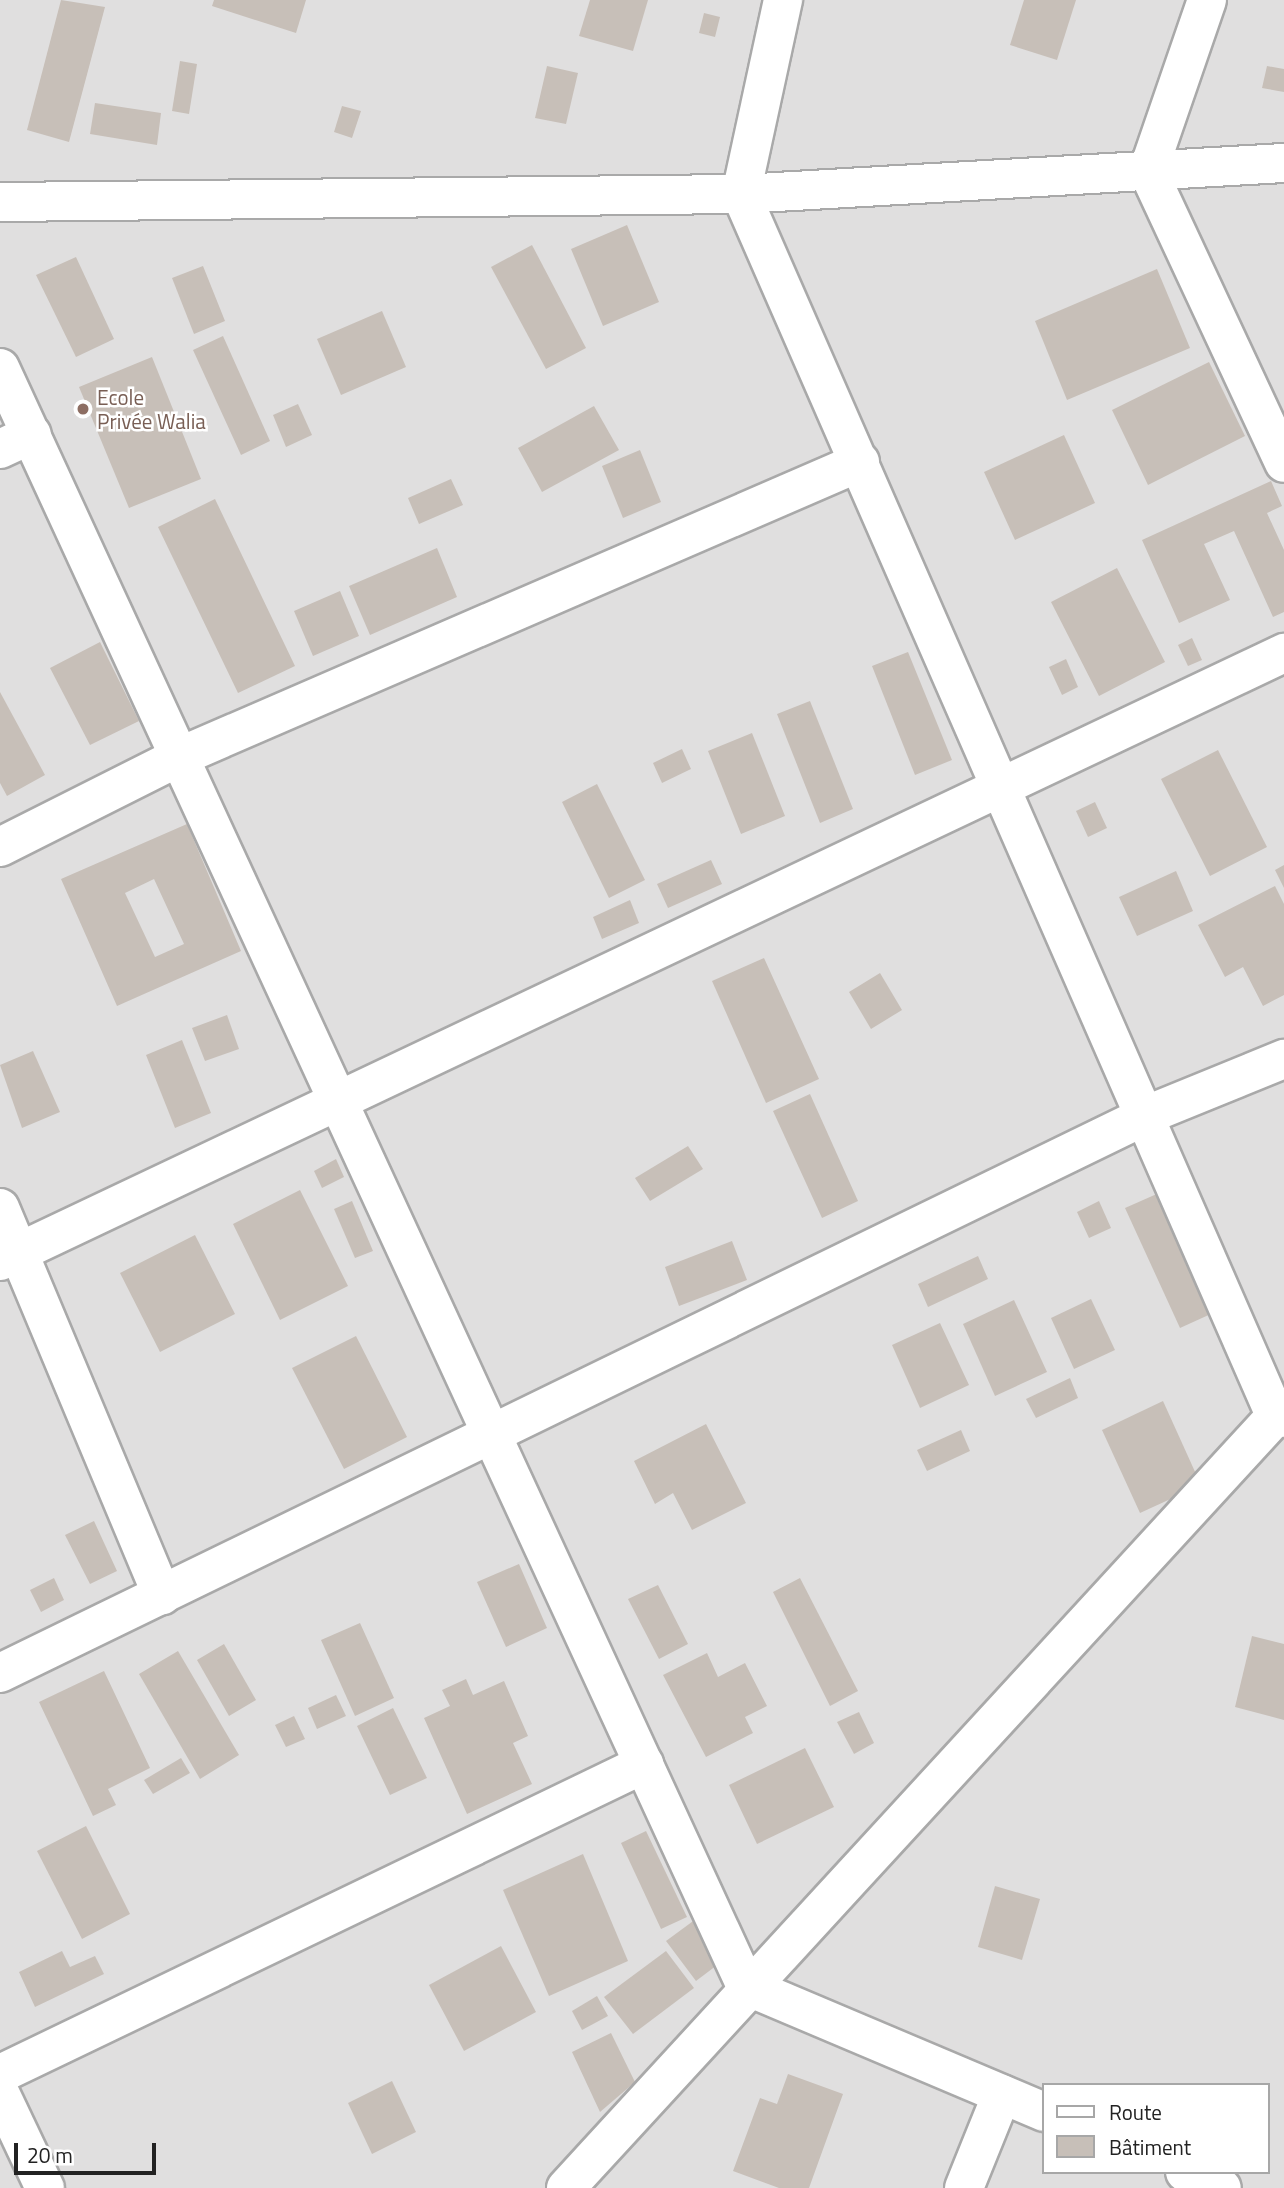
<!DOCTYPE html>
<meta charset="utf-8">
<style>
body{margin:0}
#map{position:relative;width:1284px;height:2188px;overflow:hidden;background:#f2efe9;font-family:"Titillium Web",sans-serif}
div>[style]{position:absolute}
.residential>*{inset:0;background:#e0dfdf}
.building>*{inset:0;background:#c7bfb8}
.roads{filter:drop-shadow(2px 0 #a9a9a9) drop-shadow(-2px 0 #a9a9a9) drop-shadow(0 2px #a9a9a9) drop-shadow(0 -2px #a9a9a9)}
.minor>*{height:38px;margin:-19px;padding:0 19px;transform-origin:19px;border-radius:19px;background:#fff}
.dots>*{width:19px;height:19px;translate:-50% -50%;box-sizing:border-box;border:4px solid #fff;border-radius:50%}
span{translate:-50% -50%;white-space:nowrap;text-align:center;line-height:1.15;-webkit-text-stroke:5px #fff;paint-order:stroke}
.education-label{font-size:21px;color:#785e54}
.left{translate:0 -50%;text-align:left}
.legend{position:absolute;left:1042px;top:2083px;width:228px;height:91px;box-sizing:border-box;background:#fff;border:2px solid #a7a7a7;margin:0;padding:9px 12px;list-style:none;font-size:21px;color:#222}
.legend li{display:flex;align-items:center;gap:14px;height:35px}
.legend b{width:35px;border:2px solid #a7a7a7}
.scale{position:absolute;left:14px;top:2143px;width:142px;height:32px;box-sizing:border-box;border:4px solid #222;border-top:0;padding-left:9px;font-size:21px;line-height:24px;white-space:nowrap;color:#222;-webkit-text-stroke:5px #fff;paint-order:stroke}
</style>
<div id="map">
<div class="residential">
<i style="clip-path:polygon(evenodd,0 0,1284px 0,1284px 2188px,0 2188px,0 0,1044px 2085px,1268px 2085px,1268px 2172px,1044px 2172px,1044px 2085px)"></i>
</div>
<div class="building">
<i style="clip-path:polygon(61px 0,105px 7px,69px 142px,27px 130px)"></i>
<i style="clip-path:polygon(214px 0,306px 0,296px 33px,212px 6px)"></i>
<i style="clip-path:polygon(590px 0,648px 0,633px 51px,579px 36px)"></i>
<i style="clip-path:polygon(1024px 0,1076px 0,1057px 60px,1010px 45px)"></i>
<i style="clip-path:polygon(704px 13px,720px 17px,715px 37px,699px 33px)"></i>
<i style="clip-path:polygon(180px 61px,197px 64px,189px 114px,172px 111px)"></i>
<i style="clip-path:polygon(547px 66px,578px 73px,566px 124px,535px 118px)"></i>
<i style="clip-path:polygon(1267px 66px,1284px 69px,1284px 92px,1262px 88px)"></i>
<i style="clip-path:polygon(95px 103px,161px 113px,157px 145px,90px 134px)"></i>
<i style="clip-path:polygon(342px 106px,361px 111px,352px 138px,334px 132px)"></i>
<i style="clip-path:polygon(627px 225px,659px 302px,603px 326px,571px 249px)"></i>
<i style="clip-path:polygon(532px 245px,586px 348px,546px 369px,491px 267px)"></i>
<i style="clip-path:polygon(76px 257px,114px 339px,76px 357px,36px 275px)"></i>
<i style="clip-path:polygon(203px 266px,225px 321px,194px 334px,172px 278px)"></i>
<i style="clip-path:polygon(1157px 269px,1190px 348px,1067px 400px,1035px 321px)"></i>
<i style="clip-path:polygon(382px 311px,406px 367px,341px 395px,317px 339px)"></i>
<i style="clip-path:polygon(223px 336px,270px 441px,241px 455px,193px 350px)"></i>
<i style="clip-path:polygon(152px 357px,201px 479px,129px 508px,79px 387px)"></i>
<i style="clip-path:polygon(1209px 362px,1245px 436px,1148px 485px,1112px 410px)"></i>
<i style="clip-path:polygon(298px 404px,312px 435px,286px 447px,273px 415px)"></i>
<i style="clip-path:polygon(594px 406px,619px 450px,542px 492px,518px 448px)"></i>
<i style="clip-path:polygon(1064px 435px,1095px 503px,1015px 540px,984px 472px)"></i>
<i style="clip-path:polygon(640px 450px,661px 502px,623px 518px,602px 466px)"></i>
<i style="clip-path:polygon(451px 479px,463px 505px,419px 524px,408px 498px)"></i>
<i style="clip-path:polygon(1271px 481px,1282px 506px,1267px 513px,1284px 550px,1284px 612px,1273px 617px,1234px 531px,1204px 544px,1230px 600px,1179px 623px,1142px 540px)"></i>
<i style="clip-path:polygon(215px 499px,295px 666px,238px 693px,158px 527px)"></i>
<i style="clip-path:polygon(437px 548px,457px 597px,370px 635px,349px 586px)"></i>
<i style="clip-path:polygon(1117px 568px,1165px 662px,1099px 696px,1051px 602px)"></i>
<i style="clip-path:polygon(340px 591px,359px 636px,313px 656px,294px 611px)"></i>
<i style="clip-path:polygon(1192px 638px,1202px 660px,1188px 666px,1178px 645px)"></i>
<i style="clip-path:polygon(100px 642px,139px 721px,90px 745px,50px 668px)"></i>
<i style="clip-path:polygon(908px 652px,952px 760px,915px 775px,872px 666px)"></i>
<i style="clip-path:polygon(1066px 659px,1078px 687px,1062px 695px,1049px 667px)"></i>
<i style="clip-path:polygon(0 692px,45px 775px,7px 796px,0 783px)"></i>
<i style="clip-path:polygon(810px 701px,853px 809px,820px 823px,777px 714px)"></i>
<i style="clip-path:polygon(752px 733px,785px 816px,741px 834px,708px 751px)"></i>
<i style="clip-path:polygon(682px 749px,691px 769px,662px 783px,653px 763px)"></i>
<i style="clip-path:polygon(1218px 750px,1267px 847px,1210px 876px,1161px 779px)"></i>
<i style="clip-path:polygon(597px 784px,645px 880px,609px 898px,562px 802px)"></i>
<i style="clip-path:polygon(1095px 802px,1107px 828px,1088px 837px,1076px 811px)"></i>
<i style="clip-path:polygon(evenodd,187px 824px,241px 951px,117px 1006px,61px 879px,187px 824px,154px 879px,184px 944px,155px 957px,125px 893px,154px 879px)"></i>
<i style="clip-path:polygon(711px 860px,722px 884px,668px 908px,657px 884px)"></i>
<i style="clip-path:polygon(1284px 865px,1284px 888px,1275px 870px)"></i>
<i style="clip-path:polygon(1176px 871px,1193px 911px,1137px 936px,1119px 897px)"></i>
<i style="clip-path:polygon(1275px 886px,1284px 904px,1284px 995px,1263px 1006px,1243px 967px,1225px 977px,1198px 925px)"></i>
<i style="clip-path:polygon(630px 900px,639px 923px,602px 939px,593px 917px)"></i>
<i style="clip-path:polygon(764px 958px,819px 1079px,766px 1103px,712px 981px)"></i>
<i style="clip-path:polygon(880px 973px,902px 1010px,871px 1029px,849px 992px)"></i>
<i style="clip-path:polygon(227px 1015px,239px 1049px,205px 1061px,192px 1028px)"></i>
<i style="clip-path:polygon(182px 1040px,211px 1113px,175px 1128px,146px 1055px)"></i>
<i style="clip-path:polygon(33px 1051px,60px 1112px,22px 1128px,0 1065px)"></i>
<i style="clip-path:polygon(810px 1094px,858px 1201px,822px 1218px,773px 1111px)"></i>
<i style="clip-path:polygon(688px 1146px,703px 1169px,650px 1201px,635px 1178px)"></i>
<i style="clip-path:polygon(336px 1159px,344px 1177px,322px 1188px,314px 1171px)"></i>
<i style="clip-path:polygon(300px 1190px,348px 1286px,280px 1320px,233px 1224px)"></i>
<i style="clip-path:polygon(1159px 1193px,1213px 1313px,1180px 1328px,1125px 1208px)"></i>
<i style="clip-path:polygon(352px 1201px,373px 1251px,355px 1258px,334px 1209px)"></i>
<i style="clip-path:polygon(1099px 1201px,1111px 1228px,1089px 1238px,1077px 1212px)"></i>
<i style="clip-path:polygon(195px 1235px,235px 1314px,160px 1352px,120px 1273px)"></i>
<i style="clip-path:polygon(732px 1241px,747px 1280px,679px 1306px,665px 1267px)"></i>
<i style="clip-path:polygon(978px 1256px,988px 1279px,928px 1307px,918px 1284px)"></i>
<i style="clip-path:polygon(1091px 1299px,1115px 1350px,1074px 1369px,1051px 1318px)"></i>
<i style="clip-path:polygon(1014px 1300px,1047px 1372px,995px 1396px,963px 1324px)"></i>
<i style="clip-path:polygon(940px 1323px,969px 1385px,920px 1408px,892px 1345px)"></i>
<i style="clip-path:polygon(356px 1336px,407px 1437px,344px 1469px,292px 1368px)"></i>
<i style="clip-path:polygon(1070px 1378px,1078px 1398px,1036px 1418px,1026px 1399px)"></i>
<i style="clip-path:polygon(1163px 1401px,1201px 1485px,1140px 1513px,1102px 1430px)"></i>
<i style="clip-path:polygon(706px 1424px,746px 1503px,692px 1530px,673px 1493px,655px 1504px,634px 1461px)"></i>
<i style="clip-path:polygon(961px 1430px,970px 1451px,927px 1471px,917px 1450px)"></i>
<i style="clip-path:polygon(94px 1521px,117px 1571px,90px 1584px,65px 1535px)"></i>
<i style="clip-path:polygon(519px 1564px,547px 1628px,506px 1647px,477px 1582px)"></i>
<i style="clip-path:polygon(54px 1578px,64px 1600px,41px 1612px,30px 1590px)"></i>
<i style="clip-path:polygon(800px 1578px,858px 1691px,830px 1706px,773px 1592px)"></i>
<i style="clip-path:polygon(658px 1585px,688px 1644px,659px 1659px,628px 1599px)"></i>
<i style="clip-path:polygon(360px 1623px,394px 1698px,355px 1716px,321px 1640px)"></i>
<i style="clip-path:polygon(1252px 1636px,1284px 1644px,1284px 1720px,1235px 1707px)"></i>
<i style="clip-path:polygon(224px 1644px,256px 1700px,229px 1716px,197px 1660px)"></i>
<i style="clip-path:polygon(178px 1651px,239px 1755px,200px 1779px,139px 1674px)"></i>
<i style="clip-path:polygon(707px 1653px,718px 1677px,745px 1663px,767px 1706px,745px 1717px,753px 1733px,706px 1757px,663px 1675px)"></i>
<i style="clip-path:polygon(104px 1671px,150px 1768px,108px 1789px,116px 1805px,93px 1816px,39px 1702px)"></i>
<i style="clip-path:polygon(466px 1679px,473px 1695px,504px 1681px,528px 1736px,513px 1743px,532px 1784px,467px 1814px,424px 1718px,450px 1706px,442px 1690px)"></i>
<i style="clip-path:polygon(336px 1695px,346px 1716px,317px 1729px,308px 1708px)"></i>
<i style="clip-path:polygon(393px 1708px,427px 1778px,390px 1795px,357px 1726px)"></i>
<i style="clip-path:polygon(859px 1712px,874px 1743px,854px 1754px,837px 1722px)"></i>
<i style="clip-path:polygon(294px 1716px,305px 1739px,286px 1747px,275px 1725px)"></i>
<i style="clip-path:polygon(805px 1748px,834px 1807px,757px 1844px,729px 1785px)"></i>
<i style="clip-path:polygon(181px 1758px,190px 1773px,153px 1794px,144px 1780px)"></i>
<i style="clip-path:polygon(86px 1826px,130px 1914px,82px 1939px,37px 1851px)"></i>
<i style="clip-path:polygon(646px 1831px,687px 1917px,661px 1929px,621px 1843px)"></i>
<i style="clip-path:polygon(583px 1854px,628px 1961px,549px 1996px,503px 1890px)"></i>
<i style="clip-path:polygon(995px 1886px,1040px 1899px,1022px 1960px,978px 1947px)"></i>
<i style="clip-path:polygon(700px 1916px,729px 1956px,696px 1981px,666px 1941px)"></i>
<i style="clip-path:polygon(501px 1946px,536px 2012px,464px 2051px,429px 1985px)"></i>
<i style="clip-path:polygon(62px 1951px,70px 1967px,95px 1956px,104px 1974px,35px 2007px,19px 1972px)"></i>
<i style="clip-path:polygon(666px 1951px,694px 1988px,633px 2034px,604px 1997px)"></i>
<i style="clip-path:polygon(597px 1996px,608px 2016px,582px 2030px,572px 2011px)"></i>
<i style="clip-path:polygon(611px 2033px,635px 2082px,600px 2112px,572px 2052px)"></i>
<i style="clip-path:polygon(788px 2074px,843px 2094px,809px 2188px,779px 2188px,733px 2171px,760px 2098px,777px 2104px)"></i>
<i style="clip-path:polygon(392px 2081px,416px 2132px,372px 2154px,348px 2103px)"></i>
</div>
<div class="roads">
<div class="minor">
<i style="left:783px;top:0;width:198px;rotate:102.2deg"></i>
<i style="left:741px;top:194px;width:1333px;rotate:66.38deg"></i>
<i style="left:1275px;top:1415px;width:9px;rotate:18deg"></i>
<i style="left:1207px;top:0;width:181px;rotate:109deg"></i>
<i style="left:1148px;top:171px;width:322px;rotate:65deg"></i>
<i style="left:0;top:202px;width:741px;rotate:-0.62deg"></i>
<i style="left:741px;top:194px;width:544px;rotate:-3.27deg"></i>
<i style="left:0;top:368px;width:1782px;rotate:65.25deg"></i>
<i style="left:746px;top:1986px;width:324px;rotate:22.9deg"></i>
<i style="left:0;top:449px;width:35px;rotate:-25deg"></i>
<i style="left:0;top:847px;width:203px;rotate:-26.7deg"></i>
<i style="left:181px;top:756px;width:740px;rotate:-23.41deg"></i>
<i style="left:0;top:1208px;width:420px;rotate:67.3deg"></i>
<i style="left:0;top:1261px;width:1421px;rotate:-25.34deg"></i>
<i style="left:0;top:1673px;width:1278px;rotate:-25.94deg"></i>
<i style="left:1149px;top:1114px;width:146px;rotate:-22.2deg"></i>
<i style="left:0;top:2074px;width:715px;rotate:-25.7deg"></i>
<i style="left:0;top:2093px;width:105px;rotate:64.7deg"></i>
<i style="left:1185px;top:2172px;width:40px;rotate:23.4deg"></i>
<i style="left:566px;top:2188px;width:1061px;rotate:-47.41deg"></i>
<i style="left:964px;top:2188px;width:101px;rotate:-68deg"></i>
</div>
</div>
<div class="dots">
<i style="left:83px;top:409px;background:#8d6e63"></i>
</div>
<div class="education-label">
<span class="left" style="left:97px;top:409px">Ecole<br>Privée Walia</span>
</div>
<ul class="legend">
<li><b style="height:9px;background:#fff"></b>Route</li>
<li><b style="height:19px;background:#c7bfb8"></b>Bâtiment</li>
</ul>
<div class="scale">20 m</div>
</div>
